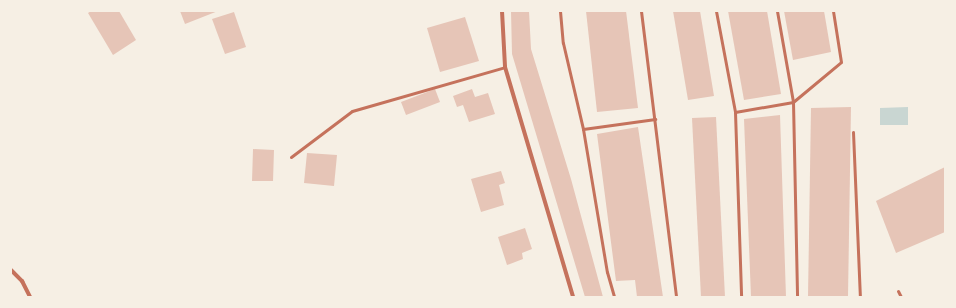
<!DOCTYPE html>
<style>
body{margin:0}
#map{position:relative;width:956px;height:308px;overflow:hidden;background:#f6efe4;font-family:"Noto Sans",sans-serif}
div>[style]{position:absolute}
.water>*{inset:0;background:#c9d6d2}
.building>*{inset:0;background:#e6c5b7}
.service>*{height:3px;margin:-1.5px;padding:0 1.5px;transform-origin:1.5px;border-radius:1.5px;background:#c5725c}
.minor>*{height:4px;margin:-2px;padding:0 2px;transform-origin:2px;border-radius:2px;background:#c5725c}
span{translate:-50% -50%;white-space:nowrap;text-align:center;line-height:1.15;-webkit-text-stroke:3.5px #f6efe4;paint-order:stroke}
.frame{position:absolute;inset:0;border:12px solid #f6efe4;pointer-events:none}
</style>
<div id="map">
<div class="water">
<i style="clip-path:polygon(908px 107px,908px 125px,880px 125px,880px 108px)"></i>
</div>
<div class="building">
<i style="clip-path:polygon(91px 11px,119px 11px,136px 40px,113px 55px,88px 13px)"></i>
<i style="clip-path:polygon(180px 11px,218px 11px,185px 24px)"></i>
<i style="clip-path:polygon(511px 11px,529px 11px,531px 49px,571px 179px,603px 297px,585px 297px,512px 54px)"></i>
<i style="clip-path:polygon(586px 11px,626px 11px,638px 108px,597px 112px)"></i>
<i style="clip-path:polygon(673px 11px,700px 11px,714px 96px,688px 100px)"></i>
<i style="clip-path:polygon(728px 11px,767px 11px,781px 94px,744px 100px)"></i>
<i style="clip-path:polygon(784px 11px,824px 11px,831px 52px,793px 60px)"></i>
<i style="clip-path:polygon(234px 12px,246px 47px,225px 54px,212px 19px)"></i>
<i style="clip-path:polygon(465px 17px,479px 61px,440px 72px,427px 28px)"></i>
<i style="clip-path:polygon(435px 89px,440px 102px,406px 115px,401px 102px)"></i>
<i style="clip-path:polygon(472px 89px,475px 97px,488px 93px,495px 114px,469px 122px,463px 105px,457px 107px,453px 96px)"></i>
<i style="clip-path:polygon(851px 107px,848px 297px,808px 297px,811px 108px)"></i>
<i style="clip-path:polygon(780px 115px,786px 297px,751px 297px,744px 119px)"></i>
<i style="clip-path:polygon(716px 117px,725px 297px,701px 297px,692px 118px)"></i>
<i style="clip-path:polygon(638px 127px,663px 297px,637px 297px,635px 280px,616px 281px,597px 134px)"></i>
<i style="clip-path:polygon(253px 149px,274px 150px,273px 181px,252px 181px)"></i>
<i style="clip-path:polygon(307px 153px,337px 155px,334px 186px,304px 183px)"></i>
<i style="clip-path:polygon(945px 167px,945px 232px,896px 253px,876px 201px)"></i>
<i style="clip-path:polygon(501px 171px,505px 183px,499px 185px,504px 205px,481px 212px,471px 179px)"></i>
<i style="clip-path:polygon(525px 228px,532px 249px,522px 253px,523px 259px,507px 265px,498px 237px)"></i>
</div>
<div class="service">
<i style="left:560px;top:11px;width:32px;rotate:85deg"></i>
<i style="left:563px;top:43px;width:88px;rotate:76.9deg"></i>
<i style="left:583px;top:129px;width:145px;rotate:80.5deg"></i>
<i style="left:607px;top:272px;width:26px;rotate:74deg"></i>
<i style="left:641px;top:11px;width:288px;rotate:83deg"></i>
<i style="left:716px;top:11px;width:103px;rotate:79.3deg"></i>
<i style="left:735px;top:112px;width:185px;rotate:88.1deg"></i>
<i style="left:777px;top:11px;width:92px;rotate:80deg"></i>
<i style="left:793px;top:102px;width:195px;rotate:88.8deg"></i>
<i style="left:735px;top:112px;width:59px;rotate:-9.8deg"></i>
<i style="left:793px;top:102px;width:62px;rotate:-39.8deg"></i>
<i style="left:841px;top:62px;width:52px;rotate:-98.9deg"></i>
<i style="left:583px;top:129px;width:73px;rotate:-7.9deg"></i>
<i style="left:853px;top:132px;width:165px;rotate:87.6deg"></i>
<i style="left:291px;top:157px;width:76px;rotate:-37deg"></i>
<i style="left:352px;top:111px;width:159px;rotate:-16deg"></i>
<i style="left:898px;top:291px;width:7px;rotate:63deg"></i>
</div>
<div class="minor">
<i style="left:502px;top:11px;width:56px;rotate:86.9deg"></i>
<i style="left:505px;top:67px;width:240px;rotate:73.5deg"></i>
<i style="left:11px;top:270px;width:16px;rotate:45deg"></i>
<i style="left:22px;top:281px;width:18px;rotate:63deg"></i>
</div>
<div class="frame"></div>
</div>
